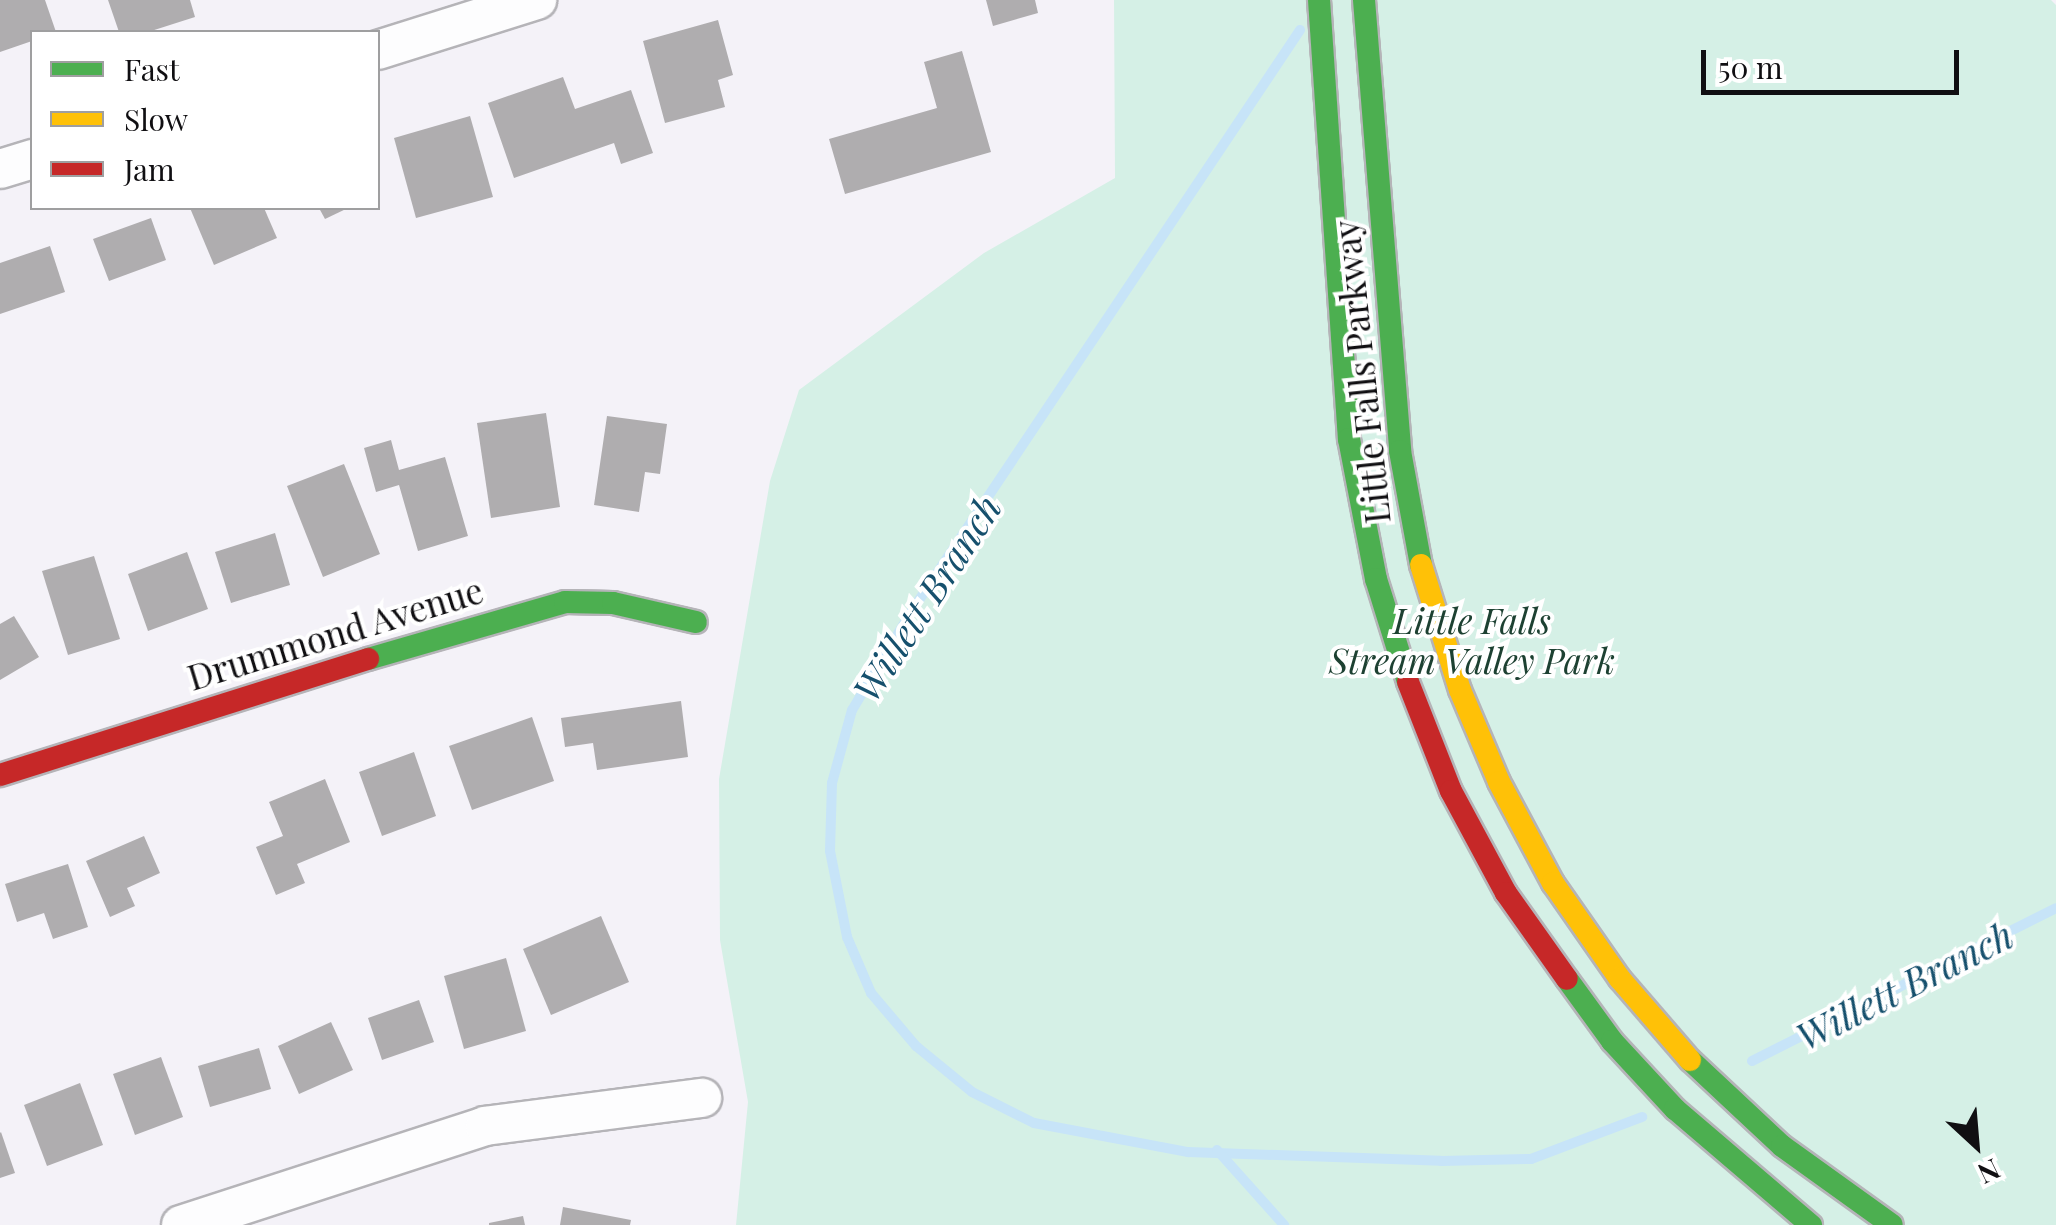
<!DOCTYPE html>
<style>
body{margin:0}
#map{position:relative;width:2056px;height:1225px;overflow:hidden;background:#f4f2f8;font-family:"Playfair Display",serif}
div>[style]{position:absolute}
.green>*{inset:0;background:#d5f0e6}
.stream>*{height:10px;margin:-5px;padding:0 5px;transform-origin:5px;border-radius:5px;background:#c7e4f8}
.building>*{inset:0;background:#afadaf}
.roads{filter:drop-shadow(2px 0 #b5b4b8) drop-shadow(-2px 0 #b5b4b8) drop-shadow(0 2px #b5b4b8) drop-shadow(0 -2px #b5b4b8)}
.street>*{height:38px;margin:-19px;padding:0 19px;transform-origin:19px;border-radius:19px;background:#fdfdfe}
.fast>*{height:22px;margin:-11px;padding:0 11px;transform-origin:11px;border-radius:11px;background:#4caf50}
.slow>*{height:22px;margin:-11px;padding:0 11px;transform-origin:11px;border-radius:11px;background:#ffc107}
.jam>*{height:22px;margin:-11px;padding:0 11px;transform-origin:11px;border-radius:11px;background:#c62828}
span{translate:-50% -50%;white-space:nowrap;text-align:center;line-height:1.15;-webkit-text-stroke:8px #fff;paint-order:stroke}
.street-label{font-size:35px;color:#100f12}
.park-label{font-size:35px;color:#1d4132;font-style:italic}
.water-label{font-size:38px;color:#16506d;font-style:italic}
.legend{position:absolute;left:30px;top:30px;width:350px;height:180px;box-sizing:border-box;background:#fff;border:2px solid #9f9fa0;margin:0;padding:12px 18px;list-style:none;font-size:30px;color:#100f12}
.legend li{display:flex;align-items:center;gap:20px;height:50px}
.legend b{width:50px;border:2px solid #9f9fa0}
.north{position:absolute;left:1926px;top:1095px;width:100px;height:100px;-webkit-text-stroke:8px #fff;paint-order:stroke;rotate:154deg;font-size:28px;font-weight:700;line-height:40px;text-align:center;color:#100f12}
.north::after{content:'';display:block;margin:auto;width:35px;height:45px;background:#100f12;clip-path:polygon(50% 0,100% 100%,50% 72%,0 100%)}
.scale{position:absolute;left:1701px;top:50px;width:258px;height:45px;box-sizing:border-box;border:5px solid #100f12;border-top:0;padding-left:12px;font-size:30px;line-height:35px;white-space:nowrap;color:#100f12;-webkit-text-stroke:8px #fff;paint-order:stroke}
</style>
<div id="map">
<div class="green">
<i style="clip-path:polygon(1114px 0,2051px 0,2056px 5px,2056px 1225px,736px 1225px,748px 1102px,720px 940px,719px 779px,770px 481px,799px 390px,984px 253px,1115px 178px)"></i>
</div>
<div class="stream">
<i style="left:1300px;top:30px;width:700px;rotate:123.76deg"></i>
<i style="left:911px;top:612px;width:114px;rotate:121deg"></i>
<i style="left:852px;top:710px;width:76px;rotate:105.3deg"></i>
<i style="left:832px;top:783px;width:68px;rotate:91.7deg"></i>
<i style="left:830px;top:851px;width:88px;rotate:78.8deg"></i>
<i style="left:847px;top:937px;width:61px;rotate:66.8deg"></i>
<i style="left:871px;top:993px;width:70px;rotate:49.7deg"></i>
<i style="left:916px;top:1046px;width:72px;rotate:39.4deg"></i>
<i style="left:972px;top:1092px;width:69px;rotate:26.6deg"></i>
<i style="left:1034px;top:1123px;width:157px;rotate:10.7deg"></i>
<i style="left:1188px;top:1152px;width:253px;rotate:2deg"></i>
<i style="left:1441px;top:1161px;width:90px;rotate:-1.3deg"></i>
<i style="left:1531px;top:1159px;width:119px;rotate:-20.7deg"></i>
<i style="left:1752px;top:1061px;width:340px;rotate:-26.7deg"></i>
<i style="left:1217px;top:1150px;width:101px;rotate:48.2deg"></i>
</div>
<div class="building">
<i style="clip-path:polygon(0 0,45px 0,56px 32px,32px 32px,32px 41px,0 52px)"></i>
<i style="clip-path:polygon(108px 0,190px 0,195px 17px,148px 32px,119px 32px)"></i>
<i style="clip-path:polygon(986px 0,1035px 0,1038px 13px,993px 26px)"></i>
<i style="clip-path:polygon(718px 20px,733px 75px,718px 80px,725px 107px,665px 123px,643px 41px)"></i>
<i style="clip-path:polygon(962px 51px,991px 152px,845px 194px,829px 139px,937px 108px,924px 62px)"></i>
<i style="clip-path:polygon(563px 77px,575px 109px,631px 90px,653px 153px,621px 164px,614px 143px,514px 178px,488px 103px)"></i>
<i style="clip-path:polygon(470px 116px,493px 197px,416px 218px,394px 138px)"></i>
<i style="clip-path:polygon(190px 208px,264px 208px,277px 238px,214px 265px)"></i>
<i style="clip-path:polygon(319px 208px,348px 208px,325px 219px)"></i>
<i style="clip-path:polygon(151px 218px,166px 260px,109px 281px,93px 239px)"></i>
<i style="clip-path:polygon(50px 246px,65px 292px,0 314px,0 263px)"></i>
<i style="clip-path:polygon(546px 413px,560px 507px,491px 518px,477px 423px)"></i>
<i style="clip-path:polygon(607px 416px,667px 424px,660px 474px,645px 472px,639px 512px,594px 505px)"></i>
<i style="clip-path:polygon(391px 440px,399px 470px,445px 457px,468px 536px,418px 551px,399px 485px,376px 492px,364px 448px)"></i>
<i style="clip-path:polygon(344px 464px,380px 554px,323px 577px,287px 486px)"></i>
<i style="clip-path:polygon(275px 533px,290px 585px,231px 603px,215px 552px)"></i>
<i style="clip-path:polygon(187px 552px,208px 609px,148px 631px,128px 574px)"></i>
<i style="clip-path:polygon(94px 556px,120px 639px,68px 655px,42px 571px)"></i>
<i style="clip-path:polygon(14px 616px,39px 657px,0 680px,0 624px)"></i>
<i style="clip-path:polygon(681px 701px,688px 757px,597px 770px,593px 743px,565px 747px,561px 718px)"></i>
<i style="clip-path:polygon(532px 717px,554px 781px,472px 810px,449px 746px)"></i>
<i style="clip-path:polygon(414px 752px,436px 816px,382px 836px,359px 772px)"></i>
<i style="clip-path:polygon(325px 779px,350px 842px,297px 864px,305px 883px,276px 895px,256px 847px,283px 836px,269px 802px)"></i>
<i style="clip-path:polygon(144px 836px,160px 873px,127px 888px,135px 906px,110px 917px,86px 861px)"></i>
<i style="clip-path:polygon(68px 864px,88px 927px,53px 939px,44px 913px,17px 922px,5px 884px)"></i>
<i style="clip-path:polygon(601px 916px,629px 982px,551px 1015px,523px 949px)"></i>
<i style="clip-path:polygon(506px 958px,526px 1031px,464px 1049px,444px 976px)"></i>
<i style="clip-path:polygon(419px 1000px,434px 1042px,382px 1060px,368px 1018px)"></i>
<i style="clip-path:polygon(331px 1022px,353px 1070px,299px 1094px,278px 1046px)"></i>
<i style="clip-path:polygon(259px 1048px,271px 1089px,210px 1107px,198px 1066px)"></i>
<i style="clip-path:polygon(161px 1057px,183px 1117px,135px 1135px,113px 1074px)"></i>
<i style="clip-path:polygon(80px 1083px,103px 1145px,47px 1166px,24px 1105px)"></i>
<i style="clip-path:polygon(1px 1132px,15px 1173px,0 1178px,0 1133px)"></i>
<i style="clip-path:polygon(563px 1207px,631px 1220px,630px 1225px,560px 1225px)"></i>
<i style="clip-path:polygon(523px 1216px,525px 1225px,489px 1225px,489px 1223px)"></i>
</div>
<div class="roads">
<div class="street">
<i style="left:378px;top:50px;width:167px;rotate:-17.5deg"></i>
<i style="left:0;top:169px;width:34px;rotate:-17deg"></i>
<i style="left:181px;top:1225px;width:320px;rotate:-18deg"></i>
<i style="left:485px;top:1126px;width:219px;rotate:-7.4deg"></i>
</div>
<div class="fast">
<i style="left:1319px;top:0;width:440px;rotate:86.1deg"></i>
<i style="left:1349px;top:439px;width:143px;rotate:79.1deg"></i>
<i style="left:1376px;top:579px;width:108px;rotate:72.7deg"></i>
<i style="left:1364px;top:0;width:452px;rotate:85.4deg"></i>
<i style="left:1400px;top:451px;width:116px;rotate:79.6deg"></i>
<i style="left:368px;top:659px;width:205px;rotate:-16.1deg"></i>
<i style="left:565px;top:602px;width:48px;rotate:1.2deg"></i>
<i style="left:613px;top:603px;width:85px;rotate:12.9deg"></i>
<i style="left:1567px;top:979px;width:77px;rotate:54deg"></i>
<i style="left:1612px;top:1041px;width:93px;rotate:47.2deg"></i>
<i style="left:1675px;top:1109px;width:179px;rotate:40.5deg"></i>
<i style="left:1690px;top:1060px;width:126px;rotate:43.1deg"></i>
<i style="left:1782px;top:1146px;width:135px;rotate:35.7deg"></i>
</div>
<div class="slow">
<i style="left:1421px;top:565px;width:131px;rotate:72.7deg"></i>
<i style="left:1460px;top:690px;width:100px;rotate:67deg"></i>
<i style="left:1499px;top:782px;width:115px;rotate:61.9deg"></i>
<i style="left:1553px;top:883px;width:117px;rotate:55.1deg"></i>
<i style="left:1620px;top:979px;width:107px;rotate:49.2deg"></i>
</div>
<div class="jam">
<i style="left:1408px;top:682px;width:117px;rotate:68.5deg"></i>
<i style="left:1451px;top:791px;width:116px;rotate:61.7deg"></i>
<i style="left:1506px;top:893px;width:105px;rotate:54.7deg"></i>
<i style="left:0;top:775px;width:386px;rotate:-17.5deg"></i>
</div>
</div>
<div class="street-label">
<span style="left:1361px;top:372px;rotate:-96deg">Little Falls Parkway</span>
<span style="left:335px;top:633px;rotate:-17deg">Drummond Avenue</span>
</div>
<div class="park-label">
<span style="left:1472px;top:640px">Little Falls<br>Stream Valley Park</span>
</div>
<div class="water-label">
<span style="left:926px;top:598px;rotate:-57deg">Willett Branch</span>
<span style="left:1904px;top:985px;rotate:-27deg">Willett Branch</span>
</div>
<ul class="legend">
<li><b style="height:12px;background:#4caf50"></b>Fast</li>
<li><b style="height:12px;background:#ffc107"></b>Slow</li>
<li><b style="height:12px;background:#c62828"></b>Jam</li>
</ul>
<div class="north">N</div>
<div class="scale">50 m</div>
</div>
